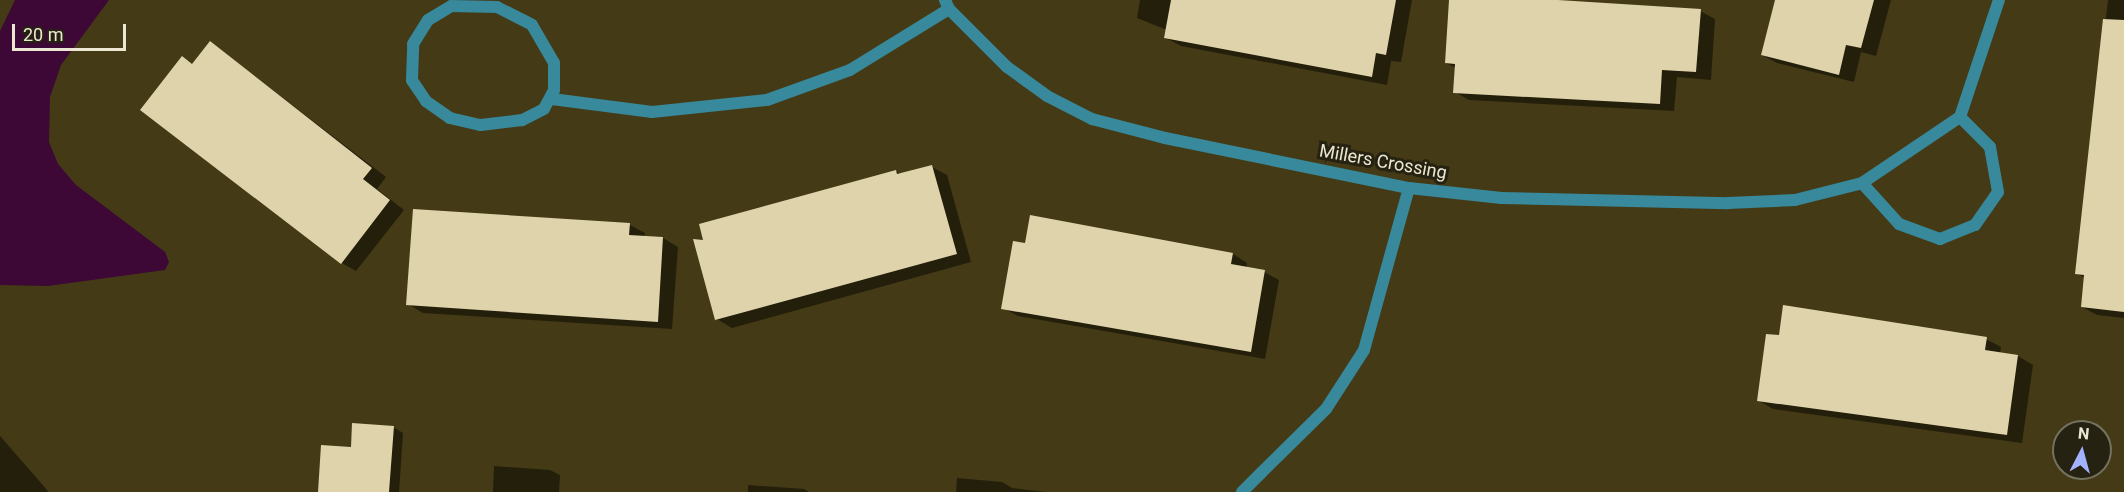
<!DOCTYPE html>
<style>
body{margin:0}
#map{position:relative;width:2124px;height:492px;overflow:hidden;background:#443a16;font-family:Roboto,sans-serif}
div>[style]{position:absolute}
.water>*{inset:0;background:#3d0835}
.shadow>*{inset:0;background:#0007}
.building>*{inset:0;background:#ded3ab}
.lane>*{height:12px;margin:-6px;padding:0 6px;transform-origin:6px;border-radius:6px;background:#37899b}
.street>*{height:12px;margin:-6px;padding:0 6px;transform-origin:6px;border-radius:6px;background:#37899b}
span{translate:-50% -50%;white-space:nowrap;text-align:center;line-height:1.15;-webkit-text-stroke:6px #262212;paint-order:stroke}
.street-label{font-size:18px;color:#ece7d2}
.north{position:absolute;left:2052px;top:420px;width:60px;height:60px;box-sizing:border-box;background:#262212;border:2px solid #75715f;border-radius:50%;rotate:6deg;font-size:16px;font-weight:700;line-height:24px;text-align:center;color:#ece7d2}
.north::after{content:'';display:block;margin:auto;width:21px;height:27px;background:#a3b2fd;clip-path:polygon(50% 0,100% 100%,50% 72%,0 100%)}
.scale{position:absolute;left:12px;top:24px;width:114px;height:27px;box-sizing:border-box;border:3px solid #ece7d2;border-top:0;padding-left:8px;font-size:18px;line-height:21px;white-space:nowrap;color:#ece7d2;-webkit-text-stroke:4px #262212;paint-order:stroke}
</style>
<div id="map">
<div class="water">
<i style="clip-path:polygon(15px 0,109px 0,61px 65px,50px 97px,49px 142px,58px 164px,76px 185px,165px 252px,169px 262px,165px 270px,48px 286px,0 285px,0 31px)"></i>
</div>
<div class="shadow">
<i style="clip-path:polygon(1140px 0,1412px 0,1401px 62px,1391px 61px,1387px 85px,1181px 46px,1166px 38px,1167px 30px,1137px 18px)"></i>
<i style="clip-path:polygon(1450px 0,1535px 0,1700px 11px,1715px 19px,1711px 80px,1677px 77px,1674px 111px,1469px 100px,1455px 92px,1456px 68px,1446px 63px)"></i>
<i style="clip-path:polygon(1776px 0,1891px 0,1876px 56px,1861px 52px,1854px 82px,1777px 63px,1762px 55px)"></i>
<i style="clip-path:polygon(2108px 0,2124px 0,2124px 318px,2097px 315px,2082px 307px,2085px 278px,2076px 273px)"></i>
<i style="clip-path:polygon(210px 42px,386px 177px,377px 189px,404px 210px,356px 271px,342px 263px,182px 58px,194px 65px)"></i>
<i style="clip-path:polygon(932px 167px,947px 175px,971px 262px,732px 328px,717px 319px,896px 171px,902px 175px)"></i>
<i style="clip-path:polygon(630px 225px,645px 233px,644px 237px,663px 238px,678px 247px,672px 329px,423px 313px,408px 304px)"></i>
<i style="clip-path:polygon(1233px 254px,1247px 263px,1246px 269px,1264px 272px,1279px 280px,1265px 359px,1018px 316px,1003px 308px)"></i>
<i style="clip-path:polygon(1780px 337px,1986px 339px,2001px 347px,2000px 354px,2018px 356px,2033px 365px,2022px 443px,1773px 409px,1758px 400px)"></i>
<i style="clip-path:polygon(393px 427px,403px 433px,399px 492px,319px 492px,352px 449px)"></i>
<i style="clip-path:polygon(0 436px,48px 491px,47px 492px,0 492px)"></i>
<i style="clip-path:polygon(494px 466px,550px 470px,560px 475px,559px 492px,493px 492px)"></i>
<i style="clip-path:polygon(957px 478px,1002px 482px,1012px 488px,1046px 492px,956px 492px)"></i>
<i style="clip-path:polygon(748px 485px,804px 489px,809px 492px,748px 492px)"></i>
</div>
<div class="building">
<i style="clip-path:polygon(1171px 0,1396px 0,1386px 55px,1376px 53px,1372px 77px,1164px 38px)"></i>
<i style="clip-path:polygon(1449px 0,1558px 0,1701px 9px,1696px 72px,1662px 70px,1660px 104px,1453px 93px,1455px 64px,1445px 63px)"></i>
<i style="clip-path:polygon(1775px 0,1874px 0,1861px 48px,1846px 45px,1839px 75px,1761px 55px)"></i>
<i style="clip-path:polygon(2103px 19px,2124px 20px,2124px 312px,2081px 307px,2084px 275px,2075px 274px)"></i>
<i style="clip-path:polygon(210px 41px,372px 168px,363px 179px,390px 200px,341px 264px,140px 110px,182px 56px,192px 64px)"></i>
<i style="clip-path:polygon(932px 165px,957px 254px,715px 320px,693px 239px,703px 240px,699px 224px,896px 170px,897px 174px)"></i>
<i style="clip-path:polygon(413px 209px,630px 223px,629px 235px,663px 237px,658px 322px,406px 305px)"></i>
<i style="clip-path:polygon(1030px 215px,1233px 253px,1231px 264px,1265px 270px,1251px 352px,1001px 309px,1013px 241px,1025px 243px)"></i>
<i style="clip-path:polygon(1783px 305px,1987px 337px,1985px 350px,2018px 355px,2007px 435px,1757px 401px,1766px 334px,1779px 335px)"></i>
<i style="clip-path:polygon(352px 423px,394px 426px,389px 492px,318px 492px,321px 445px,351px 447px)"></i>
</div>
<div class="lane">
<i style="left:1261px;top:473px;width:91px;rotate:-44.6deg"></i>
<i style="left:1326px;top:409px;width:70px;rotate:-57.2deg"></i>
</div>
<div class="street">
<i style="left:945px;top:0;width:10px;rotate:66deg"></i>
<i style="left:949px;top:9px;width:82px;rotate:45deg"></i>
<i style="left:1007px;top:67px;width:49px;rotate:35.9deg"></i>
<i style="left:1047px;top:96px;width:51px;rotate:27.1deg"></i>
<i style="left:1092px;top:119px;width:75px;rotate:14.6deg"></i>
<i style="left:1165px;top:138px;width:249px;rotate:11.6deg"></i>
<i style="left:1409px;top:188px;width:93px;rotate:6.2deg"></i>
<i style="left:1501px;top:198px;width:227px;rotate:1.3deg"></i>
<i style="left:1728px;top:203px;width:67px;rotate:-2.6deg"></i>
<i style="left:1795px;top:200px;width:69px;rotate:-14.2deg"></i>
<i style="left:1862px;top:183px;width:118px;rotate:-34deg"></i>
<i style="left:1960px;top:117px;width:123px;rotate:-71.6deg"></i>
<i style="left:451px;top:6px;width:46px;rotate:1.2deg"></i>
<i style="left:497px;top:7px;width:39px;rotate:27deg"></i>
<i style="left:532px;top:25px;width:44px;rotate:59.9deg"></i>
<i style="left:554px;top:63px;width:27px;rotate:90deg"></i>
<i style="left:554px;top:90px;width:21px;rotate:118deg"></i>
<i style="left:544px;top:109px;width:25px;rotate:153deg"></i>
<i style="left:522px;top:120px;width:42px;rotate:173.2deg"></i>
<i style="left:480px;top:125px;width:31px;rotate:-167deg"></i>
<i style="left:450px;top:118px;width:29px;rotate:-145deg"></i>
<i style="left:426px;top:101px;width:25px;rotate:-124deg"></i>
<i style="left:412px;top:80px;width:36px;rotate:-88deg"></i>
<i style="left:413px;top:44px;width:28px;rotate:-58deg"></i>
<i style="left:428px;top:20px;width:27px;rotate:-31deg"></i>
<i style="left:552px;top:99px;width:101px;rotate:7.4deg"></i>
<i style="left:652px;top:112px;width:116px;rotate:-6deg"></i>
<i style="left:767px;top:100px;width:88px;rotate:-19.9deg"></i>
<i style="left:850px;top:70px;width:116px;rotate:-31.6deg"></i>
<i style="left:1862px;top:183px;width:55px;rotate:47.9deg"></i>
<i style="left:1899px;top:224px;width:44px;rotate:20.1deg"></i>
<i style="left:1940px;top:239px;width:38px;rotate:-22deg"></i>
<i style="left:1975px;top:225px;width:40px;rotate:-55.1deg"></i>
<i style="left:1998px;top:192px;width:46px;rotate:-100.1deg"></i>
<i style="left:1990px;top:147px;width:42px;rotate:-135deg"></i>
<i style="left:1364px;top:350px;width:168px;rotate:-74.5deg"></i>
<i style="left:1242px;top:492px;width:27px;rotate:-45deg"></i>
</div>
<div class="street-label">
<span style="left:1383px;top:162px;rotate:10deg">Millers Crossing</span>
</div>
<div class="north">N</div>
<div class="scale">20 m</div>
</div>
